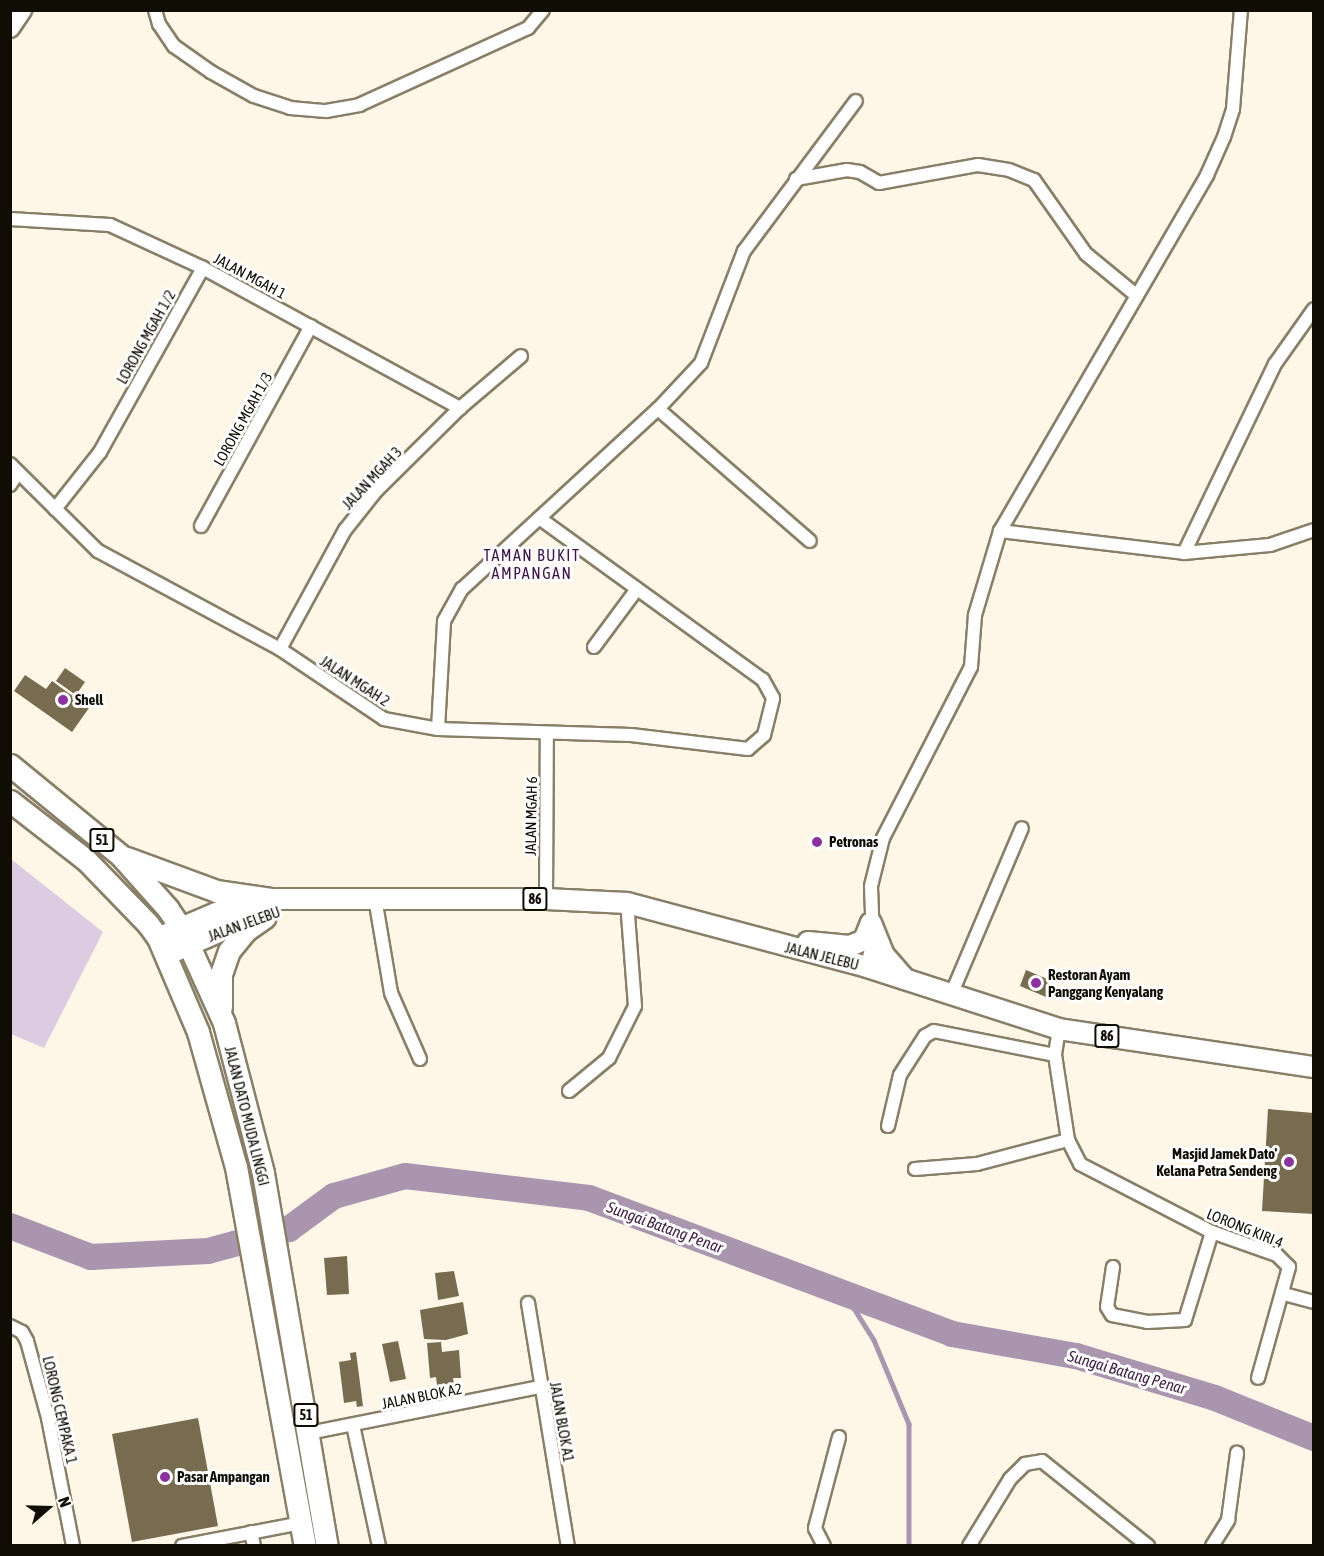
<!DOCTYPE html>
<style>
body{margin:0}
#map{position:relative;width:1324px;height:1556px;overflow:hidden;background:#fef7e8;font-family:"Asap Condensed",sans-serif}
div>[style]{position:absolute}
.green>*{inset:0;background:#ddcce1}
.stream>*{height:4.5px;margin:-2.25px;padding:0 2.25px;transform-origin:2.25px;border-radius:2.25px;background:#a995ae}
.river>*{height:26px;margin:-13px;padding:0 13px;transform-origin:13px;border-radius:13px;background:#a995ae}
.building>*{inset:0;background:#776b50}
.roads{filter:drop-shadow(2px 0 #897f69) drop-shadow(-2px 0 #897f69) drop-shadow(0 2px #897f69) drop-shadow(0 -2px #897f69)}
.minor>*{height:12px;margin:-6px;padding:0 6px;transform-origin:6px;border-radius:6px;background:#fff}
.secondary>*{height:18px;margin:-9px;padding:0 9px;transform-origin:9px;border-radius:9px;background:#fff}
.primary>*{height:20px;margin:-10px;padding:0 10px;transform-origin:10px;border-radius:10px;background:#fff}
.trunk>*{height:21px;margin:-10.5px;padding:0 10.5px;transform-origin:10.5px;border-radius:10.5px;background:#fff}
.dots>*{width:16px;height:16px;translate:-50% -50%;box-sizing:border-box;border:3px solid #fff;border-radius:50%}
span{translate:-50% -50%;white-space:nowrap;text-align:center;line-height:1.15;-webkit-text-stroke:6px #fff;paint-order:stroke}
.shield-label span{padding:2px 4px;background:#fff;border:2px solid;border-radius:4px;-webkit-text-stroke-width:0}
.shield-label{font-size:14px;color:#100d05;font-weight:700}
.street-label{font-size:15px;color:#100d05}
.poi-label{font-size:15px;color:#100d05;font-weight:700}
.left{translate:0 -50%;text-align:left}
.right{translate:-100% -50%;text-align:right}
.neighbourhood-label{font-size:16px;color:#3e1448;letter-spacing:1.5px}
.water-label{font-size:16px;color:#412448;font-style:italic}
.frame{position:absolute;inset:0;border:12px solid #100d05;pointer-events:none}
.north{position:absolute;left:18px;top:1478px;width:60px;height:60px;-webkit-text-stroke:4px #fff;paint-order:stroke;rotate:70deg;font-size:16px;font-weight:700;line-height:24px;text-align:center;color:#100d05}
.north::after{content:'';display:block;margin:auto;width:21px;height:27px;background:#100d05;clip-path:polygon(50% 0,100% 100%,50% 72%,0 100%)}
</style>
<div id="map">
<div class="green">
<i style="clip-path:polygon(11px 859px,103px 932px,44px 1048px,11px 1034px)"></i>
</div>
<div class="stream">
<i style="left:845px;top:1294px;width:54px;rotate:57.8deg"></i>
<i style="left:874px;top:1340px;width:91px;rotate:67.4deg"></i>
<i style="left:909px;top:1424px;width:122px;rotate:90deg"></i>
</div>
<div class="river">
<i style="left:10px;top:1226px;width:87px;rotate:20.9deg"></i>
<i style="left:91px;top:1257px;width:117px;rotate:-2.9deg"></i>
<i style="left:208px;top:1251px;width:84px;rotate:-15.2deg"></i>
<i style="left:289px;top:1229px;width:56px;rotate:-36.3deg"></i>
<i style="left:334px;top:1196px;width:74px;rotate:-15.7deg"></i>
<i style="left:405px;top:1176px;width:185px;rotate:6.8deg"></i>
<i style="left:589px;top:1198px;width:388px;rotate:20.5deg"></i>
<i style="left:952px;top:1334px;width:126px;rotate:10.1deg"></i>
<i style="left:1076px;top:1356px;width:145px;rotate:16.8deg"></i>
<i style="left:1215px;top:1398px;width:107px;rotate:22deg"></i>
</div>
<div class="building">
<i style="clip-path:polygon(65px 668px,85px 682px,76px 695px,56px 681px)"></i>
<i style="clip-path:polygon(25px 675px,46px 689px,52px 681px,89px 708px,72px 732px,14px 691px)"></i>
<i style="clip-path:polygon(1026px 970px,1052px 981px,1046px 997px,1020px 986px)"></i>
<i style="clip-path:polygon(1268px 1109px,1314px 1113px,1314px 1214px,1262px 1211px)"></i>
<i style="clip-path:polygon(347px 1256px,349px 1294px,327px 1295px,324px 1258px)"></i>
<i style="clip-path:polygon(454px 1271px,459px 1296px,438px 1300px,435px 1273px)"></i>
<i style="clip-path:polygon(463px 1302px,468px 1334px,446px 1340px,424px 1339px,420px 1310px)"></i>
<i style="clip-path:polygon(398px 1341px,406px 1379px,390px 1382px,382px 1344px)"></i>
<i style="clip-path:polygon(441px 1342px,442px 1352px,459px 1350px,461px 1378px,453px 1378px,454px 1384px,437px 1385px,436px 1377px,430px 1378px,427px 1343px)"></i>
<i style="clip-path:polygon(356px 1352px,363px 1406px,357px 1407px,356px 1401px,344px 1403px,339px 1362px,351px 1360px,350px 1353px)"></i>
<i style="clip-path:polygon(198px 1418px,218px 1526px,132px 1542px,112px 1434px)"></i>
</div>
<div class="roads">
<div class="minor">
<i style="left:155px;top:10px;width:15px;rotate:74deg"></i>
<i style="left:159px;top:24px;width:27px;rotate:56deg"></i>
<i style="left:174px;top:46px;width:45px;rotate:35.1deg"></i>
<i style="left:211px;top:72px;width:49px;rotate:29.2deg"></i>
<i style="left:254px;top:96px;width:38px;rotate:18deg"></i>
<i style="left:290px;top:108px;width:36px;rotate:5deg"></i>
<i style="left:326px;top:111px;width:34px;rotate:-10deg"></i>
<i style="left:359px;top:105px;width:186px;rotate:-24.5deg"></i>
<i style="left:528px;top:28px;width:23px;rotate:-50deg"></i>
<i style="left:796px;top:179px;width:52px;rotate:-10deg"></i>
<i style="left:847px;top:170px;width:13px;rotate:9deg"></i>
<i style="left:860px;top:172px;width:22px;rotate:30deg"></i>
<i style="left:879px;top:183px;width:101px;rotate:-10.3deg"></i>
<i style="left:978px;top:165px;width:31px;rotate:9deg"></i>
<i style="left:1009px;top:170px;width:27px;rotate:22deg"></i>
<i style="left:1034px;top:180px;width:90px;rotate:54.9deg"></i>
<i style="left:1086px;top:254px;width:65px;rotate:39.4deg"></i>
<i style="left:10px;top:219px;width:100px;rotate:3.4deg"></i>
<i style="left:110px;top:225px;width:102px;rotate:24.8deg"></i>
<i style="left:203px;top:268px;width:293px;rotate:28.6deg"></i>
<i style="left:658px;top:409px;width:201px;rotate:41deg"></i>
<i style="left:10px;top:464px;width:124px;rotate:44.7deg"></i>
<i style="left:98px;top:551px;width:207px;rotate:28.3deg"></i>
<i style="left:280px;top:649px;width:125px;rotate:33.9deg"></i>
<i style="left:384px;top:719px;width:55px;rotate:10.5deg"></i>
<i style="left:438px;top:729px;width:193px;rotate:1.8deg"></i>
<i style="left:631px;top:735px;width:118px;rotate:6.8deg"></i>
<i style="left:748px;top:749px;width:21px;rotate:-41deg"></i>
<i style="left:764px;top:735px;width:38px;rotate:-76deg"></i>
<i style="left:773px;top:698px;width:21px;rotate:-119deg"></i>
<i style="left:763px;top:680px;width:276px;rotate:-144.1deg"></i>
<i style="left:10px;top:485px;width:14px;rotate:-56deg"></i>
<i style="left:55px;top:509px;width:73px;rotate:-51.7deg"></i>
<i style="left:100px;top:452px;width:211px;rotate:-60.8deg"></i>
<i style="left:201px;top:526px;width:228px;rotate:-61.2deg"></i>
<i style="left:1000px;top:531px;width:185px;rotate:6.8deg"></i>
<i style="left:1184px;top:553px;width:86px;rotate:-5.3deg"></i>
<i style="left:1270px;top:545px;width:46px;rotate:-18.8deg"></i>
<i style="left:1184px;top:553px;width:210px;rotate:-64.3deg"></i>
<i style="left:1275px;top:364px;width:67px;rotate:-54.7deg"></i>
<i style="left:594px;top:647px;width:72px;rotate:-53.4deg"></i>
<i style="left:280px;top:649px;width:136px;rotate:-61.4deg"></i>
<i style="left:345px;top:530px;width:50px;rotate:-51.5deg"></i>
<i style="left:376px;top:491px;width:118px;rotate:-44.7deg"></i>
<i style="left:460px;top:408px;width:80px;rotate:-40.4deg"></i>
<i style="left:438px;top:729px;width:108px;rotate:-86.8deg"></i>
<i style="left:444px;top:621px;width:37px;rotate:-61deg"></i>
<i style="left:462px;top:589px;width:266px;rotate:-42.6deg"></i>
<i style="left:658px;top:409px;width:63px;rotate:-46.9deg"></i>
<i style="left:701px;top:363px;width:120px;rotate:-69deg"></i>
<i style="left:744px;top:251px;width:187px;rotate:-53.3deg"></i>
<i style="left:375px;top:898px;width:96px;rotate:80.4deg"></i>
<i style="left:391px;top:993px;width:72px;rotate:66.3deg"></i>
<i style="left:546px;top:899px;width:166px;rotate:-89.7deg"></i>
<i style="left:867px;top:967px;width:29px;rotate:-78deg"></i>
<i style="left:873px;top:939px;width:53px;rotate:-92.2deg"></i>
<i style="left:871px;top:886px;width:49px;rotate:-76deg"></i>
<i style="left:883px;top:838px;width:192px;rotate:-62.8deg"></i>
<i style="left:971px;top:667px;width:52px;rotate:-85.6deg"></i>
<i style="left:975px;top:615px;width:88px;rotate:-73.4deg"></i>
<i style="left:1000px;top:531px;width:412px;rotate:-59.8deg"></i>
<i style="left:1207px;top:175px;width:42px;rotate:-65.9deg"></i>
<i style="left:1224px;top:137px;width:29px;rotate:-72deg"></i>
<i style="left:1233px;top:109px;width:99px;rotate:-85.4deg"></i>
<i style="left:951px;top:995px;width:181px;rotate:-67deg"></i>
<i style="left:1059px;top:1029px;width:26px;rotate:99deg"></i>
<i style="left:1055px;top:1055px;width:86px;rotate:81.3deg"></i>
<i style="left:1068px;top:1140px;width:27px;rotate:63deg"></i>
<i style="left:1080px;top:1164px;width:148px;rotate:27.3deg"></i>
<i style="left:1212px;top:1232px;width:69px;rotate:19.5deg"></i>
<i style="left:1277px;top:1255px;width:17px;rotate:45deg"></i>
<i style="left:1289px;top:1267px;width:115px;rotate:105.6deg"></i>
<i style="left:569px;top:1091px;width:52px;rotate:-39.5deg"></i>
<i style="left:609px;top:1058px;width:58px;rotate:-63.4deg"></i>
<i style="left:635px;top:1006px;width:103px;rotate:-94.4deg"></i>
<i style="left:888px;top:1126px;width:52px;rotate:-76.8deg"></i>
<i style="left:900px;top:1075px;width:46px;rotate:-57.3deg"></i>
<i style="left:925px;top:1036px;width:10px;rotate:-29deg"></i>
<i style="left:934px;top:1031px;width:123px;rotate:11.2deg"></i>
<i style="left:915px;top:1169px;width:62px;rotate:-4.6deg"></i>
<i style="left:977px;top:1164px;width:94px;rotate:-14.8deg"></i>
<i style="left:1113px;top:1267px;width:40px;rotate:98.5deg"></i>
<i style="left:1107px;top:1307px;width:9px;rotate:58deg"></i>
<i style="left:1112px;top:1315px;width:36px;rotate:11deg"></i>
<i style="left:1147px;top:1322px;width:38px;rotate:-3deg"></i>
<i style="left:1185px;top:1320px;width:92px;rotate:-72.9deg"></i>
<i style="left:1284px;top:1294px;width:31px;rotate:15deg"></i>
<i style="left:528px;top:1303px;width:246px;rotate:80.7deg"></i>
<i style="left:10px;top:1326px;width:13px;rotate:27deg"></i>
<i style="left:22px;top:1332px;width:10px;rotate:61deg"></i>
<i style="left:27px;top:1341px;width:80px;rotate:74.7deg"></i>
<i style="left:48px;top:1418px;width:130px;rotate:78.9deg"></i>
<i style="left:353px;top:1425px;width:124px;rotate:77.9deg"></i>
<i style="left:309px;top:1433px;width:236px;rotate:-11.3deg"></i>
<i style="left:251px;top:1532px;width:14px;rotate:78deg"></i>
<i style="left:182px;top:1546px;width:121px;rotate:-10.9deg"></i>
<i style="left:824px;top:1546px;width:20px;rotate:-117deg"></i>
<i style="left:815px;top:1528px;width:94px;rotate:-75.2deg"></i>
<i style="left:969px;top:1546px;width:79px;rotate:-58.5deg"></i>
<i style="left:1010px;top:1479px;width:21px;rotate:-45deg"></i>
<i style="left:1025px;top:1464px;width:17px;rotate:-10deg"></i>
<i style="left:1042px;top:1461px;width:136px;rotate:38.7deg"></i>
<i style="left:1212px;top:1546px;width:31px;rotate:-58deg"></i>
<i style="left:1228px;top:1520px;width:68px;rotate:-82.3deg"></i>
</div>
<div class="secondary">
<i style="left:10px;top:28px;width:22px;rotate:-56deg"></i>
</div>
<div class="primary">
<i style="left:871px;top:923px;width:35px;rotate:68deg"></i>
<i style="left:884px;top:955px;width:32px;rotate:49deg"></i>
<i style="left:158px;top:938px;width:71px;rotate:-23.3deg"></i>
<i style="left:223px;top:910px;width:50px;rotate:-12.7deg"></i>
<i style="left:272px;top:899px;width:274px"></i>
<i style="left:546px;top:899px;width:81px;rotate:2.8deg"></i>
<i style="left:627px;top:903px;width:248px;rotate:14.9deg"></i>
<i style="left:867px;top:967px;width:202px;rotate:17.9deg"></i>
<i style="left:1059px;top:1029px;width:258px;rotate:8.5deg"></i>
<i style="left:808px;top:942px;width:42px;rotate:5.4deg"></i>
<i style="left:850px;top:946px;width:15px;rotate:-23deg"></i>
<i style="left:864px;top:940px;width:18px;rotate:-68deg"></i>
<i style="left:166px;top:955px;width:77px;rotate:-23.6deg"></i>
<i style="left:237px;top:924px;width:26px;rotate:-16deg"></i>
</div>
<div class="trunk">
<i style="left:10px;top:765px;width:144px;rotate:39.3deg"></i>
<i style="left:121px;top:856px;width:71px;rotate:48.4deg"></i>
<i style="left:168px;top:909px;width:23px;rotate:56deg"></i>
<i style="left:181px;top:928px;width:104px;rotate:65.6deg"></i>
<i style="left:224px;top:1023px;width:155px;rotate:75.4deg"></i>
<i style="left:263px;top:1173px;width:378px;rotate:80.3deg"></i>
<i style="left:10px;top:801px;width:96px;rotate:37.8deg"></i>
<i style="left:86px;top:860px;width:89px;rotate:45.9deg"></i>
<i style="left:148px;top:924px;width:17px;rotate:54deg"></i>
<i style="left:158px;top:938px;width:102px;rotate:66.9deg"></i>
<i style="left:198px;top:1032px;width:140px;rotate:74.3deg"></i>
<i style="left:236px;top:1167px;width:385px;rotate:79.7deg"></i>
<i style="left:127px;top:858px;width:95px;rotate:20.3deg"></i>
<i style="left:216px;top:891px;width:57px;rotate:8.1deg"></i>
<i style="left:221px;top:1007px;width:33px;rotate:-90deg"></i>
<i style="left:221px;top:974px;width:24px;rotate:-71deg"></i>
<i style="left:229px;top:951px;width:26px;rotate:-51deg"></i>
<i style="left:245px;top:931px;width:24px;rotate:-35deg"></i>
</div>
</div>
<div class="dots">
<i style="left:63px;top:700px;background:#8a339f"></i>
<i style="left:817px;top:842px;background:#8a339f"></i>
<i style="left:1036px;top:983px;background:#8a339f"></i>
<i style="left:1289px;top:1162px;background:#8a339f"></i>
<i style="left:165px;top:1477px;background:#8a339f"></i>
</div>
<div class="shield-label">
<span style="left:102px;top:840px">51</span>
<span style="left:535px;top:899px">86</span>
<span style="left:1107px;top:1036px">86</span>
<span style="left:306px;top:1415px">51</span>
</div>
<div class="street-label">
<span style="left:250px;top:276px;rotate:28deg">JALAN MGAH 1</span>
<span style="left:146px;top:337px;rotate:-61deg">LORONG MGAH 1/2</span>
<span style="left:243px;top:419px;rotate:-61deg">LORONG MGAH 1/3</span>
<span style="left:372px;top:478px;rotate:-47deg">JALAN MGAH 3</span>
<span style="left:355px;top:681px;rotate:33deg">JALAN MGAH 2</span>
<span style="left:531px;top:816px;rotate:-89deg">JALAN MGAH 6</span>
<span style="left:244px;top:924px;rotate:-20deg">JALAN JELEBU</span>
<span style="left:822px;top:956px;rotate:14deg">JALAN JELEBU</span>
<span style="left:247px;top:1116px;rotate:76deg">JALAN DATO MUDA LINGGI</span>
<span style="left:1245px;top:1228px;rotate:22deg">LORONG KIRI 4</span>
<span style="left:422px;top:1396px;rotate:-11deg">JALAN BLOK A2</span>
<span style="left:60px;top:1410px;rotate:77deg">LORONG CEMPAKA 1</span>
<span style="left:562px;top:1422px;rotate:80deg">JALAN BLOK A1</span>
</div>
<div class="poi-label">
<span class="left" style="left:75px;top:700px">Shell</span>
<span class="left" style="left:829px;top:842px">Petronas</span>
<span class="left" style="left:1048px;top:983px">Restoran Ayam<br>Panggang Kenyalang</span>
<span class="right" style="left:1277px;top:1162px">Masjid Jamek Dato'<br>Kelana Petra Sendeng</span>
<span class="left" style="left:177px;top:1477px">Pasar Ampangan</span>
</div>
<div class="neighbourhood-label">
<span style="left:532px;top:564px">TAMAN BUKIT<br>AMPANGAN</span>
</div>
<div class="water-label">
<span style="left:665px;top:1227px;rotate:20deg">Sungai Batang Penar</span>
<span style="left:1127px;top:1372px;rotate:16deg">Sungai Batang Penar</span>
</div>
<div class="frame"></div>
<div class="north">N</div>
</div>
